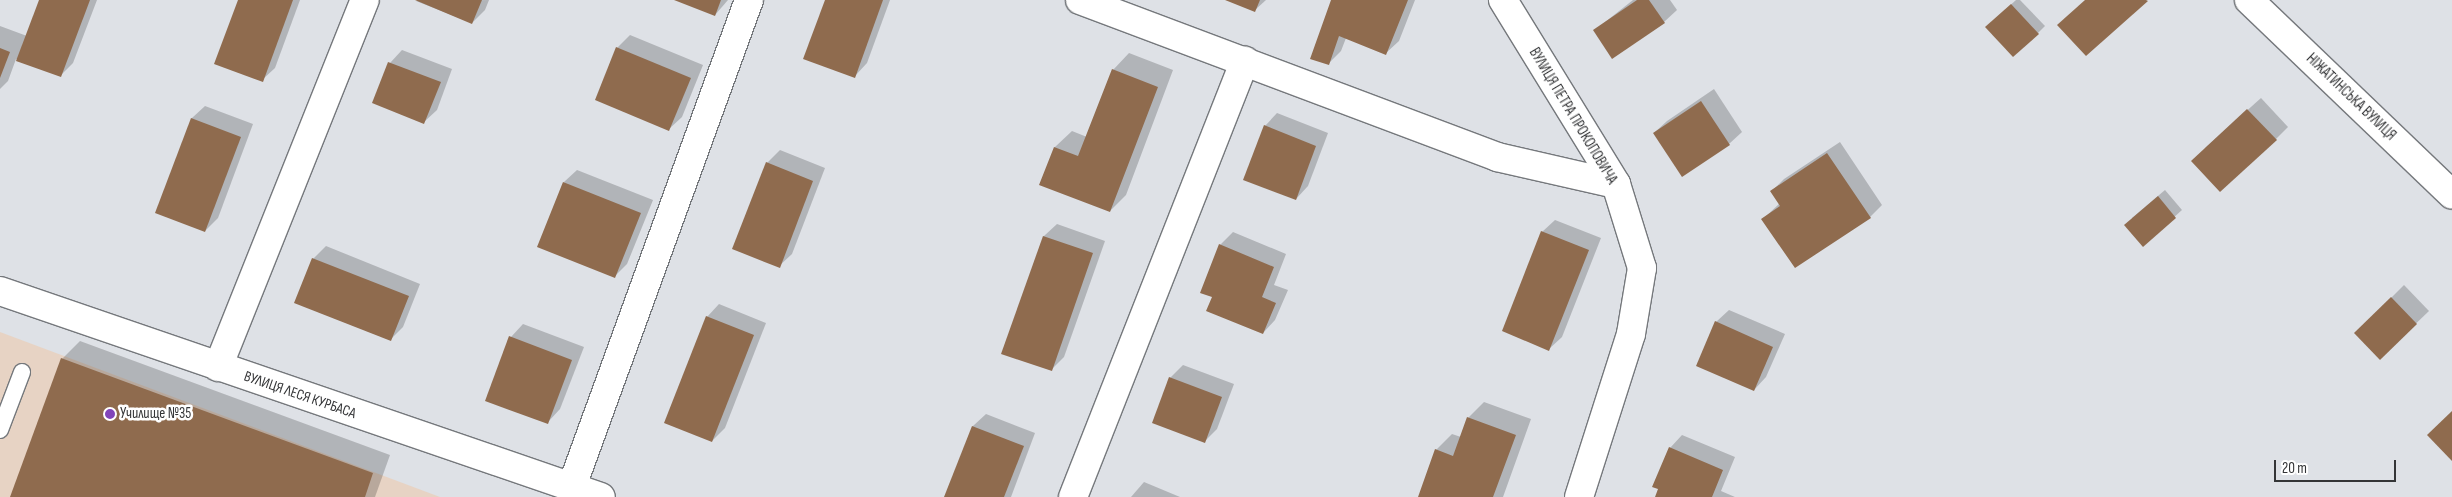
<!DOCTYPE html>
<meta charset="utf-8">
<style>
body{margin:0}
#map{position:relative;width:2452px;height:497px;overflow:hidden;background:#dee1e6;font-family:"Sofia Sans Condensed",sans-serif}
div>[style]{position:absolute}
.education>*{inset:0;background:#e7d3c4}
.shadow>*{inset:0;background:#0003}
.building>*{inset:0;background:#8f6b4e}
.roads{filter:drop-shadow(1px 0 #75787c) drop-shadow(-1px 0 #75787c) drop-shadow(0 1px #75787c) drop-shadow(0 -1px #75787c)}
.lane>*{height:16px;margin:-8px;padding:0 8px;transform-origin:8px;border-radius:8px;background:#fff}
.street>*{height:28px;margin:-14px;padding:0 14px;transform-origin:14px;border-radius:14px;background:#fff}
.dots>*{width:14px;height:14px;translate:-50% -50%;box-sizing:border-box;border:2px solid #fff;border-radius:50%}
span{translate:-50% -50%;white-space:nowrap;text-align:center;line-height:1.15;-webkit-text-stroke:5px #fff;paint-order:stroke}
.street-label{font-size:15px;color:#343537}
.poi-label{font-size:15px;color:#343537}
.left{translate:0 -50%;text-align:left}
.scale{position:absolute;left:2274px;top:460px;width:122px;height:22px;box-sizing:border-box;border:2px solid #343537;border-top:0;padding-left:6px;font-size:15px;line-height:18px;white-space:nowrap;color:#343537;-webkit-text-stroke:4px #fff;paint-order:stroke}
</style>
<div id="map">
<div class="education">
<i style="clip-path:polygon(0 332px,440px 497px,0 497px)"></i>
</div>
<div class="shadow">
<i style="clip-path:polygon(40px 0,97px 0,73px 63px,60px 76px,16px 59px,8px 81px,0 89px,0 26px,27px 36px)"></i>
<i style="clip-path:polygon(239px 0,300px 0,275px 68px,262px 80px)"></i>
<i style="clip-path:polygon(489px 0,485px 10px,472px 23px,416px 1px)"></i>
<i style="clip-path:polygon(677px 0,728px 0,715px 15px)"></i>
<i style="clip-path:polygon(826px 0,890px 0,867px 63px,855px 76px)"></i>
<i style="clip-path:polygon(1228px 0,1266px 0,1255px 10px)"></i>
<i style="clip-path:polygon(1332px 0,1415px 0,1399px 41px,1386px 53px,1346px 38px,1341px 51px,1328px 64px)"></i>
<i style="clip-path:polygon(1633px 0,1670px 0,1677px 10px,1664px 22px,1595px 30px)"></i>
<i style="clip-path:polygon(2016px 0,2020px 0,2045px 26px,2038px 33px,1994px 20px)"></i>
<i style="clip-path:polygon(630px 35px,703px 65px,682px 117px,669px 129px,617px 48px)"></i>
<i style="clip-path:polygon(402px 50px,452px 69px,437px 110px,424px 122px,390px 63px)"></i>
<i style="clip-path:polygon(1129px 53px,1173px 70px,1126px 195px,1110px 211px,1041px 185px,1055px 147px,1072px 131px,1087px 137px,1113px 70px)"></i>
<i style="clip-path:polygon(1714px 89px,1742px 132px,1729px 144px,1654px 133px,1667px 121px)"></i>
<i style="clip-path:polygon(2261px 98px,2288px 127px,2276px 139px,2205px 148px)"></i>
<i style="clip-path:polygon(205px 106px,253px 124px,218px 218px,205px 231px,157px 213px,192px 118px)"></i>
<i style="clip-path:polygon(1277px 113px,1328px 133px,1308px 186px,1296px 199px,1265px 126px)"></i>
<i style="clip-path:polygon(1840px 142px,1882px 205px,1870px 217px,1763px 219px,1780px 203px,1772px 191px,1784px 179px)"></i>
<i style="clip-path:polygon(780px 150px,825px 168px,792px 254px,779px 266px,767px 163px)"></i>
<i style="clip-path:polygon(577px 170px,653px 200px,627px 264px,614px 277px,564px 182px)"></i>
<i style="clip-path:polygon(2165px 190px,2182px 210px,2143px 245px,2132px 218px)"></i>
<i style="clip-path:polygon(1555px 220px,1601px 238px,1562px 337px,1549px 349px,1542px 232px)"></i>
<i style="clip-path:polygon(1057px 224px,1105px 241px,1064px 357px,1051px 370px,1003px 353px,1044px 236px)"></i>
<i style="clip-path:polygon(1233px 232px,1286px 254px,1274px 285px,1288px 290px,1275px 320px,1263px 333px,1214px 296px,1220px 245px)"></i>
<i style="clip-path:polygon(326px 246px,420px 284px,403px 327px,390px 340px,296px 303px,313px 259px)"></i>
<i style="clip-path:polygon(2404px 285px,2429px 311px,2380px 358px,2356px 333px)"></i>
<i style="clip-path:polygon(719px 304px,766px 323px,725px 428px,712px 441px,707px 317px)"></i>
<i style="clip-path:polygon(1729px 310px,1785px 334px,1766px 377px,1754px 390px,1716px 322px)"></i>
<i style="clip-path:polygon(523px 324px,584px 347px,560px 409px,548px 422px,511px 337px)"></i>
<i style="clip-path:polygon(80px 341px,390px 455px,375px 497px,11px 497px,62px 359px)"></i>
<i style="clip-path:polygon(1183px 365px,1234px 384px,1217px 429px,1204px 442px,1170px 378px)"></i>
<i style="clip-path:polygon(1484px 402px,1531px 419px,1503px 497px,1419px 497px,1436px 450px,1452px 434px,1461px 437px,1468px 418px)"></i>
<i style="clip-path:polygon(986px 414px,1035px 433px,1011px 497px,946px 497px,973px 426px)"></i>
<i style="clip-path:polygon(1682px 435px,1735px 457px,1721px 491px,1735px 497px,1656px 497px,1670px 448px)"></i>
<i style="clip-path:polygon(1144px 482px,1180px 497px,1131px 497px)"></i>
</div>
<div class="building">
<i style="clip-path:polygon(39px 0,90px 0,61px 77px,16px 61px)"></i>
<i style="clip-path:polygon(238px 0,293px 0,263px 82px,214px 64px)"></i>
<i style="clip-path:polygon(415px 0,482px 0,472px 24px)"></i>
<i style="clip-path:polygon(674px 0,721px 0,715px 16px)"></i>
<i style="clip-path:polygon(825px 0,883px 0,855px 78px,803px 59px)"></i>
<i style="clip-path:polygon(1225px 0,1260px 0,1255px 12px)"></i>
<i style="clip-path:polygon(1331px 0,1408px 0,1386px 55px,1339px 36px,1329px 65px,1310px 59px)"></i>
<i style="clip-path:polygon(1637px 0,1649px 0,1665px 23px,1612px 59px,1593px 30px)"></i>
<i style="clip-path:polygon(2085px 0,2146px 0,2148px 1px,2086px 56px,2057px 25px)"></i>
<i style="clip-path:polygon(2011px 4px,2039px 34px,2013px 57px,1985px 27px)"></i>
<i style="clip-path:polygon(616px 47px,691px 78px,669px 131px,595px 100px)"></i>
<i style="clip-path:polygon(0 48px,10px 52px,0 78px)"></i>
<i style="clip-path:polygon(388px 62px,441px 82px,424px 124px,372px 103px)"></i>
<i style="clip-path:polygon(1112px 69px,1158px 87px,1110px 212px,1039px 185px,1054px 147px,1078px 156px)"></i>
<i style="clip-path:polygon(1701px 101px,1730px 145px,1682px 177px,1653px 133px)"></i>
<i style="clip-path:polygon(2247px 109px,2277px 140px,2220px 192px,2191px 161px)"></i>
<i style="clip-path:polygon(191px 118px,241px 137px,205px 232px,155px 213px)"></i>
<i style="clip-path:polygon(1264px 125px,1316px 146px,1296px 200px,1243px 180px)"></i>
<i style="clip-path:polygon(1827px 153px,1871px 218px,1795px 268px,1761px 219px,1780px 206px,1770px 191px)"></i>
<i style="clip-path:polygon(766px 162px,813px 181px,780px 268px,732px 249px)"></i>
<i style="clip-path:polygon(563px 182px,641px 213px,615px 278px,537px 247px)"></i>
<i style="clip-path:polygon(2158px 196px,2176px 218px,2143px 247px,2124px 225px)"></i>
<i style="clip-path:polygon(1541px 231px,1589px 250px,1549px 351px,1502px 331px)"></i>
<i style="clip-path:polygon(1043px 236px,1093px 253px,1052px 371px,1001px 354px)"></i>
<i style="clip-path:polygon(1219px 244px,1274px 267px,1262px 297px,1276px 303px,1263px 334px,1206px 311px,1212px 297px,1200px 293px)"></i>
<i style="clip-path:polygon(312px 258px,409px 296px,391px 341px,294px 303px)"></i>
<i style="clip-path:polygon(2391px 297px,2417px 324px,2380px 360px,2354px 333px)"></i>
<i style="clip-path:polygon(706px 316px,754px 335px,712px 442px,664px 423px)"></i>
<i style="clip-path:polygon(1715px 321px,1773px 347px,1754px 391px,1696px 366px)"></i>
<i style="clip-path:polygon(509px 336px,572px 360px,548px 424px,485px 401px)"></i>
<i style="clip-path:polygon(61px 358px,373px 473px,365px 497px,10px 497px)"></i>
<i style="clip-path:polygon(1169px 377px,1222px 397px,1205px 443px,1152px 423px)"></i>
<i style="clip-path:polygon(2452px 411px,2452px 461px,2427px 435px)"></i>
<i style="clip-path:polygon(1467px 417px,1516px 435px,1493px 497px,1418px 497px,1435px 449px,1453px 456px)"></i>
<i style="clip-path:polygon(972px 426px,1024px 446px,1004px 497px,944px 497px)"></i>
<i style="clip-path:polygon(1669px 447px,1723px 470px,1712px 497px,1655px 497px,1658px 489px,1652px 487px)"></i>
</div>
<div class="roads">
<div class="lane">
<i style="left:0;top:430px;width:62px;rotate:-69.2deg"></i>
</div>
<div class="street">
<i style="left:1080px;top:0;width:446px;rotate:20.6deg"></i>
<i style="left:1497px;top:157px;width:122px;rotate:12.8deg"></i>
<i style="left:1503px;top:0;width:216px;rotate:58.4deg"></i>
<i style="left:1616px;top:184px;width:88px;rotate:72.8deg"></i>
<i style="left:1642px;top:268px;width:67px;rotate:99.5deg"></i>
<i style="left:1631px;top:334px;width:171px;rotate:107.7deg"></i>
<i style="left:2249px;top:0;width:281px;rotate:43.8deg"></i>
<i style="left:0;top:291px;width:635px;rotate:18.92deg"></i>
<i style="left:218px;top:367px;width:395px;rotate:-68.2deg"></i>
<i style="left:572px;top:486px;width:517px;rotate:-69.99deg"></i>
<i style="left:1073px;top:497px;width:469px;rotate:-68.5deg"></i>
</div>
</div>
<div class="dots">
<i style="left:110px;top:414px;background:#8145ba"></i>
</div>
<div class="street-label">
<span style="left:2351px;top:97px;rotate:44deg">НІЖАТИНСЬКА ВУЛИЦЯ</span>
<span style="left:1573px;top:116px;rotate:59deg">ВУЛИЦЯ ПЕТРА ПРОКОПОВИЧА</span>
<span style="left:300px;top:395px;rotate:19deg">ВУЛИЦЯ ЛЕСЯ КУРБАСА</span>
</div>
<div class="poi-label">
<span class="left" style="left:120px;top:414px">Училище №35</span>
</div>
<div class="scale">20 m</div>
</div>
